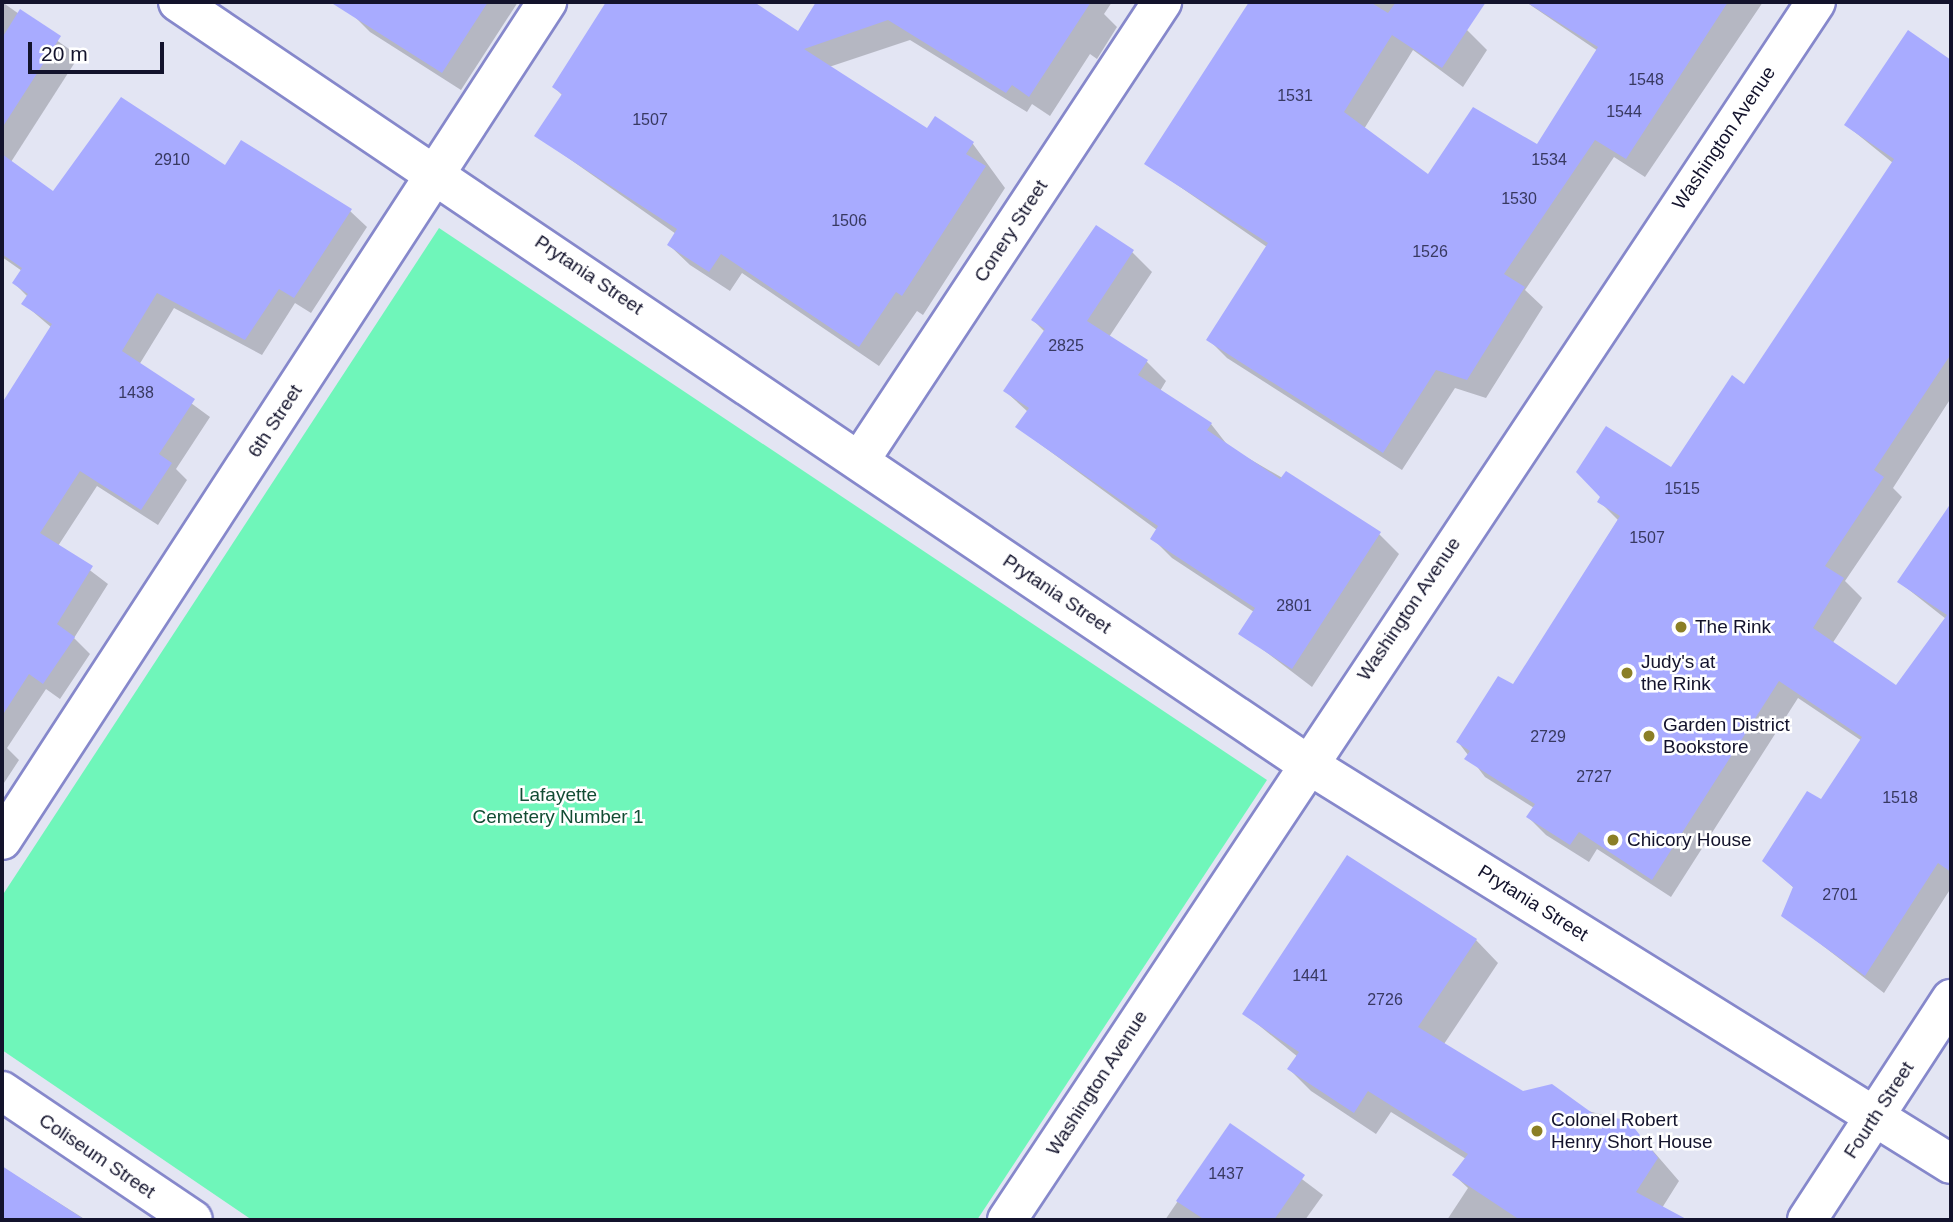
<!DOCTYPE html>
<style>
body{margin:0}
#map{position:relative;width:1953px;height:1222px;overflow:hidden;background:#e3e5f3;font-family:Arial,sans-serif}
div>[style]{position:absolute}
.green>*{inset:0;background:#6ff6ba}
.shadow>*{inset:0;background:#0003}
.building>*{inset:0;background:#a8abff}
.roads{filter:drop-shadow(2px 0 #8688cb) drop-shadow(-2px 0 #8688cb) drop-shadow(0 2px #8688cb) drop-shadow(0 -2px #8688cb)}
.street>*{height:38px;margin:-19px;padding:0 19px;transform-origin:19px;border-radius:19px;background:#fff}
.dots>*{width:19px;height:19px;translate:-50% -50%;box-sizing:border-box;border:4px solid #fff;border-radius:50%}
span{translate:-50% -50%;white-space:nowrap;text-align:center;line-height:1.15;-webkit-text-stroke:5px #fff;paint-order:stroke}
.number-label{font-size:16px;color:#383961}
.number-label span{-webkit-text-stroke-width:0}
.street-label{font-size:19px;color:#13132c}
.poi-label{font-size:19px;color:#13132c}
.left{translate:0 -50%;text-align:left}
.park-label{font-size:19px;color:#124c34}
.frame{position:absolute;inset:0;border:4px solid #13132c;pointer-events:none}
.scale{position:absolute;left:28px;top:42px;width:136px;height:32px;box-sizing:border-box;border:4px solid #13132c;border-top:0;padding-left:9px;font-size:21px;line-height:24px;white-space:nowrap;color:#13132c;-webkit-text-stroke:5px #fff;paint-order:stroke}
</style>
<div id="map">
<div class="green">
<i style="clip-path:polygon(439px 228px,1267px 780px,977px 1220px,252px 1220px,2px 1050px,2px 896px)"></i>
</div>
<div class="shadow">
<i style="clip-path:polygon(2px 2px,79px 56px,2px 176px)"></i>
<i style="clip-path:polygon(352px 2px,518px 2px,461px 90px,370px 32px,352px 14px,357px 5px)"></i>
<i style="clip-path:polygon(607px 2px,751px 2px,799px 34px,818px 2px,1112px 2px,1104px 14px,1117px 27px,1097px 59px,1090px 54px,1050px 116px,1032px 104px,1027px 112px,910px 40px,829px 67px,927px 131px,936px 118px,973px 144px,1005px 188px,923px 315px,917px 311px,879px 366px,742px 273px,730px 291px,690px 265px,669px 245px,676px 234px,537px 136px,563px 96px,554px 87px)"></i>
<i style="clip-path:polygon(1250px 2px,1392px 2px,1467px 30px,1487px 50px,1463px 87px,1413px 50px,1364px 129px,1428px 177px,1538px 146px,1598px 51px,1526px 2px,1763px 2px,1645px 177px,1614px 157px,1525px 290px,1543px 307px,1486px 398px,1455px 388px,1402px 470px,1227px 358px,1208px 339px,1267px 247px,1147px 164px)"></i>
<i style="clip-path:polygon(1908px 32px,1951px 61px,1951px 398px,1893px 488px,1902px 497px,1845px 581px,1862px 598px,1832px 644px,1897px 687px,1946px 619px,1899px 582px,1941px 523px,1951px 529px,1951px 888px,1884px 993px,1783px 915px,1794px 888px,1764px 861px,1821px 801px,1862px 741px,1798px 698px,1671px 897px,1597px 849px,1589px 862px,1546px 835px,1528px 817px,1534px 808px,1485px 777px,1458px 742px,1513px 687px,1618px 520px,1600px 502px,1672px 470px,1745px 386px,1893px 163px,1846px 125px)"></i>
<i style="clip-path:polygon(225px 168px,350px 211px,367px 227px,311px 313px,295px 303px,262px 355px,174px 308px,139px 365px,210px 417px,176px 469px,187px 480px,158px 525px,97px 486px,58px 546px,108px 584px,74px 638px,90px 654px,60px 699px,46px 689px,7px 748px,19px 760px,2px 786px,2px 406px,52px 328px,24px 304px,28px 297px,14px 283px,22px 271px,2px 257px,2px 200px,21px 170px,53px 194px)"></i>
<i style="clip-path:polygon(1132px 252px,1152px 272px,1109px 337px,1146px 361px,1166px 381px,1160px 391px,1211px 424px,1229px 447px,1379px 534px,1399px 554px,1312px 687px,1241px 633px,1254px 612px,1172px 558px,1152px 538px,1157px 530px,1017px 427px,1028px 412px,1005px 391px,1045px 332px,1033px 320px)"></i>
<i style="clip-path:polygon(1476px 940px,1498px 963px,1444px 1044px,1523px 1093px,1628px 1122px,1679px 1181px,1662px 1208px,1682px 1220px,1447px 1220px,1468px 1188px,1454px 1175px,1466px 1159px,1391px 1112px,1376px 1134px,1311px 1091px,1289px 1069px,1298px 1057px,1245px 1014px)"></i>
<i style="clip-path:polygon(1230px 1125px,1323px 1195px,1305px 1220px,1165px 1220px)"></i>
<i style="clip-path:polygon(2px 1167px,86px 1220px,2px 1220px)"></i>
</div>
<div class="building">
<i style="clip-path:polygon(330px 2px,488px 2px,442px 73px)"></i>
<i style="clip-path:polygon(606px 2px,754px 2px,798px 31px,816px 2px,1091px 2px,1029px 97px,1012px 85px,1006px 93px,888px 20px,804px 49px,927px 128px,935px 116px,974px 142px,966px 154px,986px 166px,902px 296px,896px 292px,859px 347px,721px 254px,709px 272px,667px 245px,677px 229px,534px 136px,562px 94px,552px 87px)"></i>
<i style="clip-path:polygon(1249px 2px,1370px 2px,1388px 13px,1396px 2px,1486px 2px,1442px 68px,1392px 35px,1344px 112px,1428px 174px,1473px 107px,1537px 144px,1598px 47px,1526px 2px,1728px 2px,1626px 159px,1595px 140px,1504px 274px,1525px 287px,1467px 380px,1436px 370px,1383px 453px,1206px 340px,1268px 243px,1144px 164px)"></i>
<i style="clip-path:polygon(20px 9px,61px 36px,2px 128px,2px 38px)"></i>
<i style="clip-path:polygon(1908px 30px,1951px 60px,1951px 354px,1874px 470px,1884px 477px,1825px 566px,1844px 578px,1813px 628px,1896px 685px,1947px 615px,1897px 582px,1951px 503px,1951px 872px,1938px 863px,1865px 976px,1781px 916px,1793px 887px,1762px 861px,1807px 791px,1821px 799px,1862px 737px,1779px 681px,1652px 880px,1579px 832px,1570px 845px,1526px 817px,1535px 804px,1464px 759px,1470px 751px,1456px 742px,1498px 676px,1513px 684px,1620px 516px,1597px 502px,1600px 497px,1576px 472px,1606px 426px,1671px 467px,1732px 375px,1744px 384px,1894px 159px,1844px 125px)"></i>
<i style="clip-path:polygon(121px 97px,225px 165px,241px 140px,352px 209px,294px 298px,279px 289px,245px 340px,157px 293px,122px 351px,195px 399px,159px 454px,172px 463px,141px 510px,80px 471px,40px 533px,93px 566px,57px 624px,75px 637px,43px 684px,29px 674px,2px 716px,2px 403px,52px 324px,21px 304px,28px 294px,12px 283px,22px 268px,2px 254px,2px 154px,53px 191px)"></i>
<i style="clip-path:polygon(1096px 225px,1134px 250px,1087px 321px,1148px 360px,1138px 375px,1212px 423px,1207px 430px,1280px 479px,1286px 471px,1381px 532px,1292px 669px,1238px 634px,1255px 608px,1150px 539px,1158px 526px,1015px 427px,1029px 408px,1003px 391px,1045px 329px,1031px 320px)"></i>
<i style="clip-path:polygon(1347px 855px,1477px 939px,1418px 1027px,1523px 1091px,1552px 1084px,1595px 1115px,1628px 1120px,1658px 1158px,1636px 1192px,1688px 1220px,1520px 1220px,1452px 1175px,1468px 1154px,1368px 1091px,1354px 1113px,1287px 1069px,1299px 1052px,1242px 1014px)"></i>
<i style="clip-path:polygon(1230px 1123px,1305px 1175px,1274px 1220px,1205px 1220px,1176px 1201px)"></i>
<i style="clip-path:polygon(2px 1166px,85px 1220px,2px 1220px)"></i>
</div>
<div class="roads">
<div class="street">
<i style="left:178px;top:2px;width:1361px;rotate:34.01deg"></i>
<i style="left:1306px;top:763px;width:759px;rotate:31.87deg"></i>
<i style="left:860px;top:460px;width:549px;rotate:-56.6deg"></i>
<i style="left:2px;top:840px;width:1000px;rotate:-56.96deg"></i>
<i style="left:2px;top:1091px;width:230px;rotate:34deg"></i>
<i style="left:1007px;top:1220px;width:1462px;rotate:-56.41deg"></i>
<i style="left:1807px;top:1220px;width:264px;rotate:-56.9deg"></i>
</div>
</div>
<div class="dots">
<i style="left:1681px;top:627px;background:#8b7f26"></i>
<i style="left:1627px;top:673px;background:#8b7f26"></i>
<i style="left:1649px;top:736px;background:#8b7f26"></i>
<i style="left:1613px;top:840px;background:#8b7f26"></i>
<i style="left:1537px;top:1131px;background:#8b7f26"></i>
</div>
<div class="number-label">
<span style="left:1646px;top:80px">1548</span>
<span style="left:1295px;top:96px">1531</span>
<span style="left:1624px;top:112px">1544</span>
<span style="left:650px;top:120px">1507</span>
<span style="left:172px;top:160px">2910</span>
<span style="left:1549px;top:160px">1534</span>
<span style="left:1519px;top:199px">1530</span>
<span style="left:849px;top:221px">1506</span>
<span style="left:1430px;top:252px">1526</span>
<span style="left:1066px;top:346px">2825</span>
<span style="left:136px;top:393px">1438</span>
<span style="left:1682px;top:489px">1515</span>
<span style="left:1647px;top:538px">1507</span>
<span style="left:1294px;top:606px">2801</span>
<span style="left:1548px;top:737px">2729</span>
<span style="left:1594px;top:777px">2727</span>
<span style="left:1900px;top:798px">1518</span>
<span style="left:1840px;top:895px">2701</span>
<span style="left:1310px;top:976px">1441</span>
<span style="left:1385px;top:1000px">2726</span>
<span style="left:1226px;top:1174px">1437</span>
</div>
<div class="street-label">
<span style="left:1724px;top:138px;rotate:-56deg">Washington Avenue</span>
<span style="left:1011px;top:231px;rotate:-57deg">Conery Street</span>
<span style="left:589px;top:275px;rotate:34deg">Prytania Street</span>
<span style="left:275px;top:421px;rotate:-57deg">6th Street</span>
<span style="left:1057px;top:594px;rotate:34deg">Prytania Street</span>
<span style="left:1409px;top:609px;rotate:-56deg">Washington Avenue</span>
<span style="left:1533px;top:903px;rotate:32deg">Prytania Street</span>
<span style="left:1097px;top:1083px;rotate:-57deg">Washington Avenue</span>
<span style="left:1879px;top:1110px;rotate:-57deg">Fourth Street</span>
<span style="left:97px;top:1156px;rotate:34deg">Coliseum Street</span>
</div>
<div class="poi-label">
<span class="left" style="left:1695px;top:627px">The Rink</span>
<span class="left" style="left:1641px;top:673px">Judy's at<br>the Rink</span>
<span class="left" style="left:1663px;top:736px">Garden District<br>Bookstore</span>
<span class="left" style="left:1627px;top:840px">Chicory House</span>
<span class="left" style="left:1551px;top:1131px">Colonel Robert<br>Henry Short House</span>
</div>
<div class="park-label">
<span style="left:558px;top:806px">Lafayette<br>Cemetery Number 1</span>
</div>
<div class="frame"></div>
<div class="scale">20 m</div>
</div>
